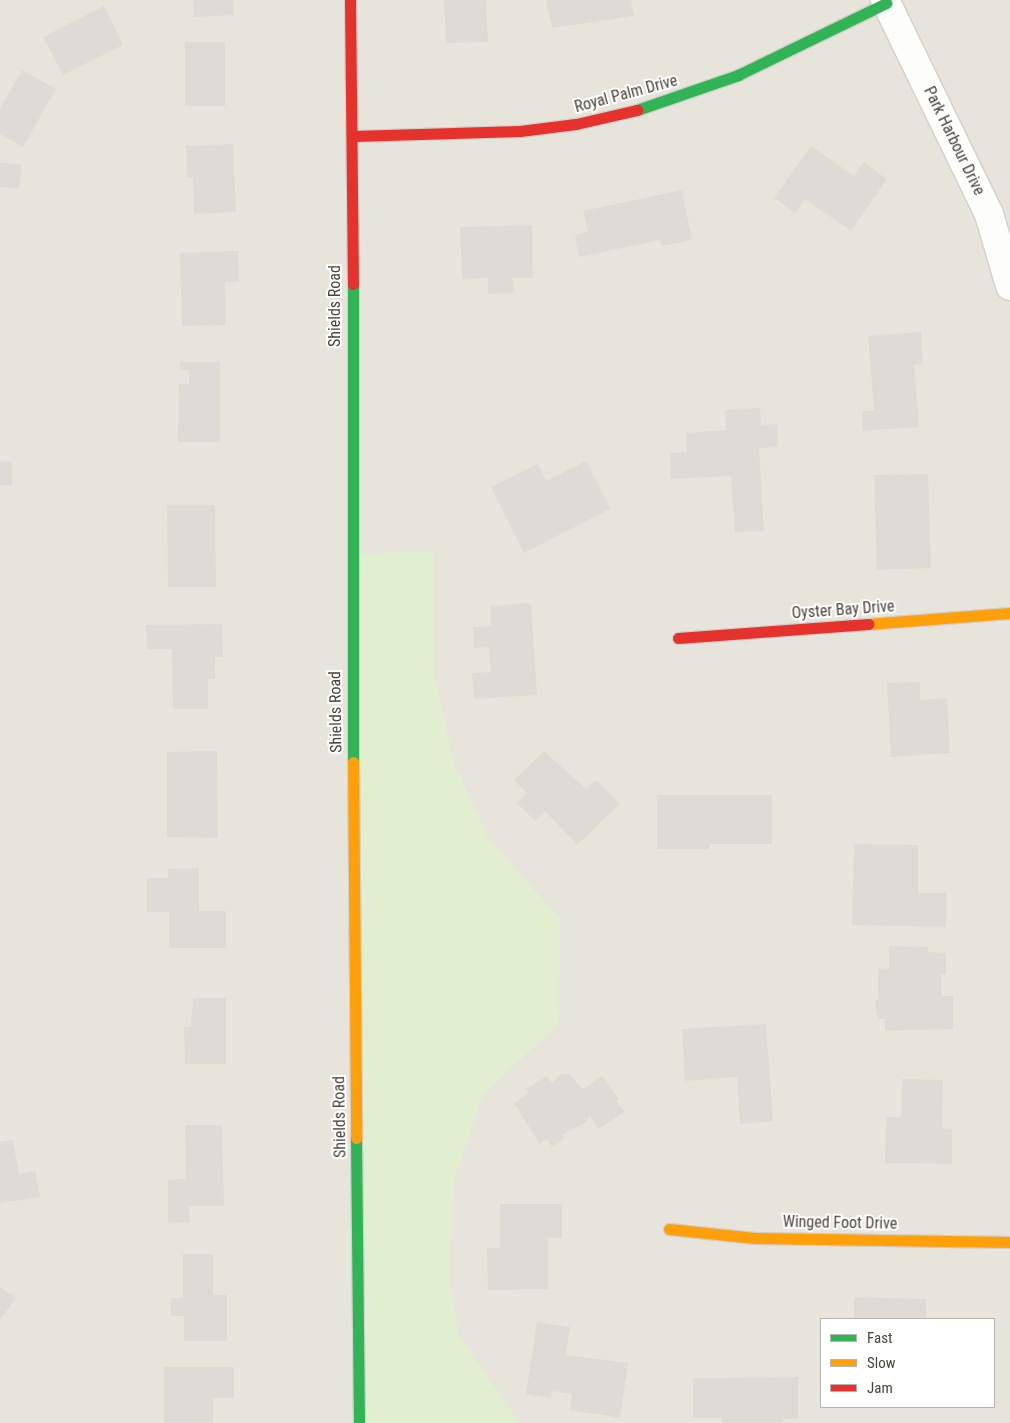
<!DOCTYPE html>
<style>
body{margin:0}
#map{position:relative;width:1010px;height:1423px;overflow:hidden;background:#f4f2ee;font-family:"Roboto Condensed",sans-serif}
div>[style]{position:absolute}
.residential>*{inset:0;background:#e7e4dc}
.green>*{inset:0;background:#e1eecf}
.building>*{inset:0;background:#dedbd6}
.roads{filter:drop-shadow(1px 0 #d2d0cb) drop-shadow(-1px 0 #d2d0cb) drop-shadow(0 1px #d2d0cb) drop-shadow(0 -1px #d2d0cb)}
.street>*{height:28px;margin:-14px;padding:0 14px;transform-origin:14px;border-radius:14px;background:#fdfdfc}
.fast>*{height:11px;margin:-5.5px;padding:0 5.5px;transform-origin:5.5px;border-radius:5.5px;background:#30b455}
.slow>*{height:11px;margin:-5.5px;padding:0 5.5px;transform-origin:5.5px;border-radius:5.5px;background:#ff9f0a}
.jam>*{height:11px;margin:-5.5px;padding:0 5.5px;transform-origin:5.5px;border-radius:5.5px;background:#e5322d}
span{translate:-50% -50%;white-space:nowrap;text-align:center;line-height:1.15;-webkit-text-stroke:4px #fff;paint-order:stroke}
.street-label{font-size:16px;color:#4b4439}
.legend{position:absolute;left:820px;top:1318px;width:175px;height:90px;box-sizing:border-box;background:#fff;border:1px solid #b7b4b0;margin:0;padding:6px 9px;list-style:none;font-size:15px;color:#4b4439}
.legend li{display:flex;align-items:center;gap:10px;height:25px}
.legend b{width:25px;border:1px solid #b7b4b0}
</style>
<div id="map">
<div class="residential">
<i style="clip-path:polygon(evenodd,0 0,1010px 0,1010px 1423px,0 1423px,0 0,821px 1319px,994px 1319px,994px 1407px,821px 1407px,821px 1319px)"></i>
</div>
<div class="green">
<i style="clip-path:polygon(433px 551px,435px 678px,454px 763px,490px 841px,560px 918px,559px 1023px,483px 1095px,454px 1180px,449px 1275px,459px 1335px,520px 1423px,359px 1423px,352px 554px)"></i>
</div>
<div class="building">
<i style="clip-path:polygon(193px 0,233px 0,234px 15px,194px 17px)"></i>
<i style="clip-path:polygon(444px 0,486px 0,488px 42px,446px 43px)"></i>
<i style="clip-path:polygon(546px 0,631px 0,634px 16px,552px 28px)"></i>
<i style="clip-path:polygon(104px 6px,123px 45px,63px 75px,43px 37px)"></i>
<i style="clip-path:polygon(185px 42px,225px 42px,225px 106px,185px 106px)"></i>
<i style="clip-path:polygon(22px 70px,56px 89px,23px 147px,0 134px,0 109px)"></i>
<i style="clip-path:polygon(233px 144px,236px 212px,194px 214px,193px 178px,187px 178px,186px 146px)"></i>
<i style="clip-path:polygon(811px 146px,854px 176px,864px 162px,887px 179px,851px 231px,805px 199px,795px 213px,774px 198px)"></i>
<i style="clip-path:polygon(0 162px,22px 165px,19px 189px,0 187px)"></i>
<i style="clip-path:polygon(682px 190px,692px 240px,662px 246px,660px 240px,579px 257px,575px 235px,588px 232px,583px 211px)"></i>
<i style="clip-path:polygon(532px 225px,533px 278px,513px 278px,514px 293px,488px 294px,488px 278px,462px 279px,460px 227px)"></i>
<i style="clip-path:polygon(238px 251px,239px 282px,225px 282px,226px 325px,182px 326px,180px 253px)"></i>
<i style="clip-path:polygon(921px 332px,923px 364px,914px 365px,919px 427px,863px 431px,862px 411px,874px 410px,868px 336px)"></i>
<i style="clip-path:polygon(180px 362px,220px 362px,220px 442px,178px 442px,179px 384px,189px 384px,189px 370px,180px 370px)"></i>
<i style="clip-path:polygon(760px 408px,761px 425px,777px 424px,779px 447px,759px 448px,764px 531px,735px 532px,731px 476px,671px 479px,670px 453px,687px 452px,686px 433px,726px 430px,725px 410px)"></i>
<i style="clip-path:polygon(0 461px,12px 462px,12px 486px,0 485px)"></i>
<i style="clip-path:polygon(586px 461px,610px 509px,524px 553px,491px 487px,538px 464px,546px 481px)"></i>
<i style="clip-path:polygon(928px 474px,931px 568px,877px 570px,874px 475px)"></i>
<i style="clip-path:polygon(167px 505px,215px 505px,216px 587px,168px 587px)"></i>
<i style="clip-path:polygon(531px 603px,537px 695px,474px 699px,472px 673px,491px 672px,489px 647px,474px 648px,473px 627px,491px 626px,490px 606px)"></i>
<i style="clip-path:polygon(222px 624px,223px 657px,215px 657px,215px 679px,208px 679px,208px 709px,173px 709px,172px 649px,147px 649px,146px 625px)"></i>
<i style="clip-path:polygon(920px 682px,920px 700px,947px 698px,950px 753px,891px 757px,887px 683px)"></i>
<i style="clip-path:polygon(217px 751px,218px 838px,167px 837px,167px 752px)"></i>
<i style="clip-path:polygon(544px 751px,586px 789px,596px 780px,620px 804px,577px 845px,545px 811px,535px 821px,517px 803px,527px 793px,514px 780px)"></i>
<i style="clip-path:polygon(657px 795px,772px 795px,772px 844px,709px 844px,709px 849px,657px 849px)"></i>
<i style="clip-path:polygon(854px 844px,918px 845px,918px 893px,947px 893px,946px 927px,852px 925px)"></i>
<i style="clip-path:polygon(199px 868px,199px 911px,226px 911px,226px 948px,169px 948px,169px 912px,147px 912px,147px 878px,168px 878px,168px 869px)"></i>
<i style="clip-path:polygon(889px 946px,928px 947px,928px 952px,946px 953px,946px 974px,941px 975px,941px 996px,953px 996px,953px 1029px,885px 1031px,885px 1019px,878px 1019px,875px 1002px,878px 999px,878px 968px,889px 969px)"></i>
<i style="clip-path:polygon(193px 998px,226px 998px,226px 1064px,185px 1064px,184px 1027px,191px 1027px)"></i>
<i style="clip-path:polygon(766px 1024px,773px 1121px,740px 1124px,737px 1077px,685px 1081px,682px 1029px)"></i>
<i style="clip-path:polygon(561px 1074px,569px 1074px,583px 1089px,602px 1076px,619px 1099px,616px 1101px,624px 1112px,598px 1129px,590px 1116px,586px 1122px,562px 1135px,564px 1139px,552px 1147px,547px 1139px,540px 1144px,514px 1103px,529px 1093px,526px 1089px,547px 1076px,552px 1083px)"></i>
<i style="clip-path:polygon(902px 1079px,943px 1080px,942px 1129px,952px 1129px,952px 1164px,885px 1163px,886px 1117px,901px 1117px)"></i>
<i style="clip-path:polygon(185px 1125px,222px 1125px,224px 1206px,189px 1206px,190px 1222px,168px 1223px,168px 1180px,186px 1179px)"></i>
<i style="clip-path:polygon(13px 1140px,19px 1174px,35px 1171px,40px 1197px,0 1203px,0 1142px)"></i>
<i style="clip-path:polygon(500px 1204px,562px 1204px,562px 1238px,548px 1238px,548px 1289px,488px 1290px,487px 1248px,500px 1248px)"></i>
<i style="clip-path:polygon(183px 1254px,213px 1254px,213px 1295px,227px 1295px,227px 1341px,184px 1341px,184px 1316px,171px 1316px,171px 1298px,183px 1298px)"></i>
<i style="clip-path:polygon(0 1287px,16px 1298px,0 1320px)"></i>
<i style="clip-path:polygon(854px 1297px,926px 1299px,926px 1319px,854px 1319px)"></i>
<i style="clip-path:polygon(537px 1322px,570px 1327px,566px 1355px,628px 1363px,620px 1418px,570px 1410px,572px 1394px,552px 1391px,551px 1398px,526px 1394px)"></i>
<i style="clip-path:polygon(164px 1367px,234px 1367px,234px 1398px,213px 1398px,213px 1423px,164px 1423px)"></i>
<i style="clip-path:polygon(798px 1377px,798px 1419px,782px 1419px,782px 1423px,722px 1423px,722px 1418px,693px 1418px,693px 1378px)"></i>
</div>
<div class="roads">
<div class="street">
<i style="left:885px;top:0;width:238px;rotate:64.1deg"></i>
<i style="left:989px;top:214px;width:75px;rotate:73.7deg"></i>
</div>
<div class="fast">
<i style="left:637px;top:110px;width:107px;rotate:-19.1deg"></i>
<i style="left:738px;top:75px;width:165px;rotate:-25.9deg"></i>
<i style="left:353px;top:284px;width:478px;rotate:90deg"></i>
<i style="left:356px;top:1138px;width:285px;rotate:89.4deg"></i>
</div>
<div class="slow">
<i style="left:868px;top:624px;width:142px;rotate:-4.4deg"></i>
<i style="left:353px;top:762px;width:376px;rotate:89.5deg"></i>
<i style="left:669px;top:1229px;width:86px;rotate:6deg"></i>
<i style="left:755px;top:1238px;width:255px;rotate:0.9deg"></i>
</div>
<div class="jam">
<i style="left:350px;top:0;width:284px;rotate:89.4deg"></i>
<i style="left:353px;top:136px;width:167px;rotate:-1.7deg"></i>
<i style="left:520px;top:131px;width:56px;rotate:-7.1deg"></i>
<i style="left:576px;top:124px;width:63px;rotate:-12.9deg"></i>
<i style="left:678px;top:638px;width:191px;rotate:-4.2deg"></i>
</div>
</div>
<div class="street-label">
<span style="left:626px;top:94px;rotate:-15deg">Royal Palm Drive</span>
<span style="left:954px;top:141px;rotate:64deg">Park Harbour Drive</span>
<span style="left:335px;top:306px;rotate:-90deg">Shields Road</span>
<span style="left:843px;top:610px;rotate:-4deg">Oyster Bay Drive</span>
<span style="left:336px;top:712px;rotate:-91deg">Shields Road</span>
<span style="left:340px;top:1117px;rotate:-91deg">Shields Road</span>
<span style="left:840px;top:1223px;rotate:1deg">Winged Foot Drive</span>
</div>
<ul class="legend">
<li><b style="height:6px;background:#30b455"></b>Fast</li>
<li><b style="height:6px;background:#ff9f0a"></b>Slow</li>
<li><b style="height:6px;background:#e5322d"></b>Jam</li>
</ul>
</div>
